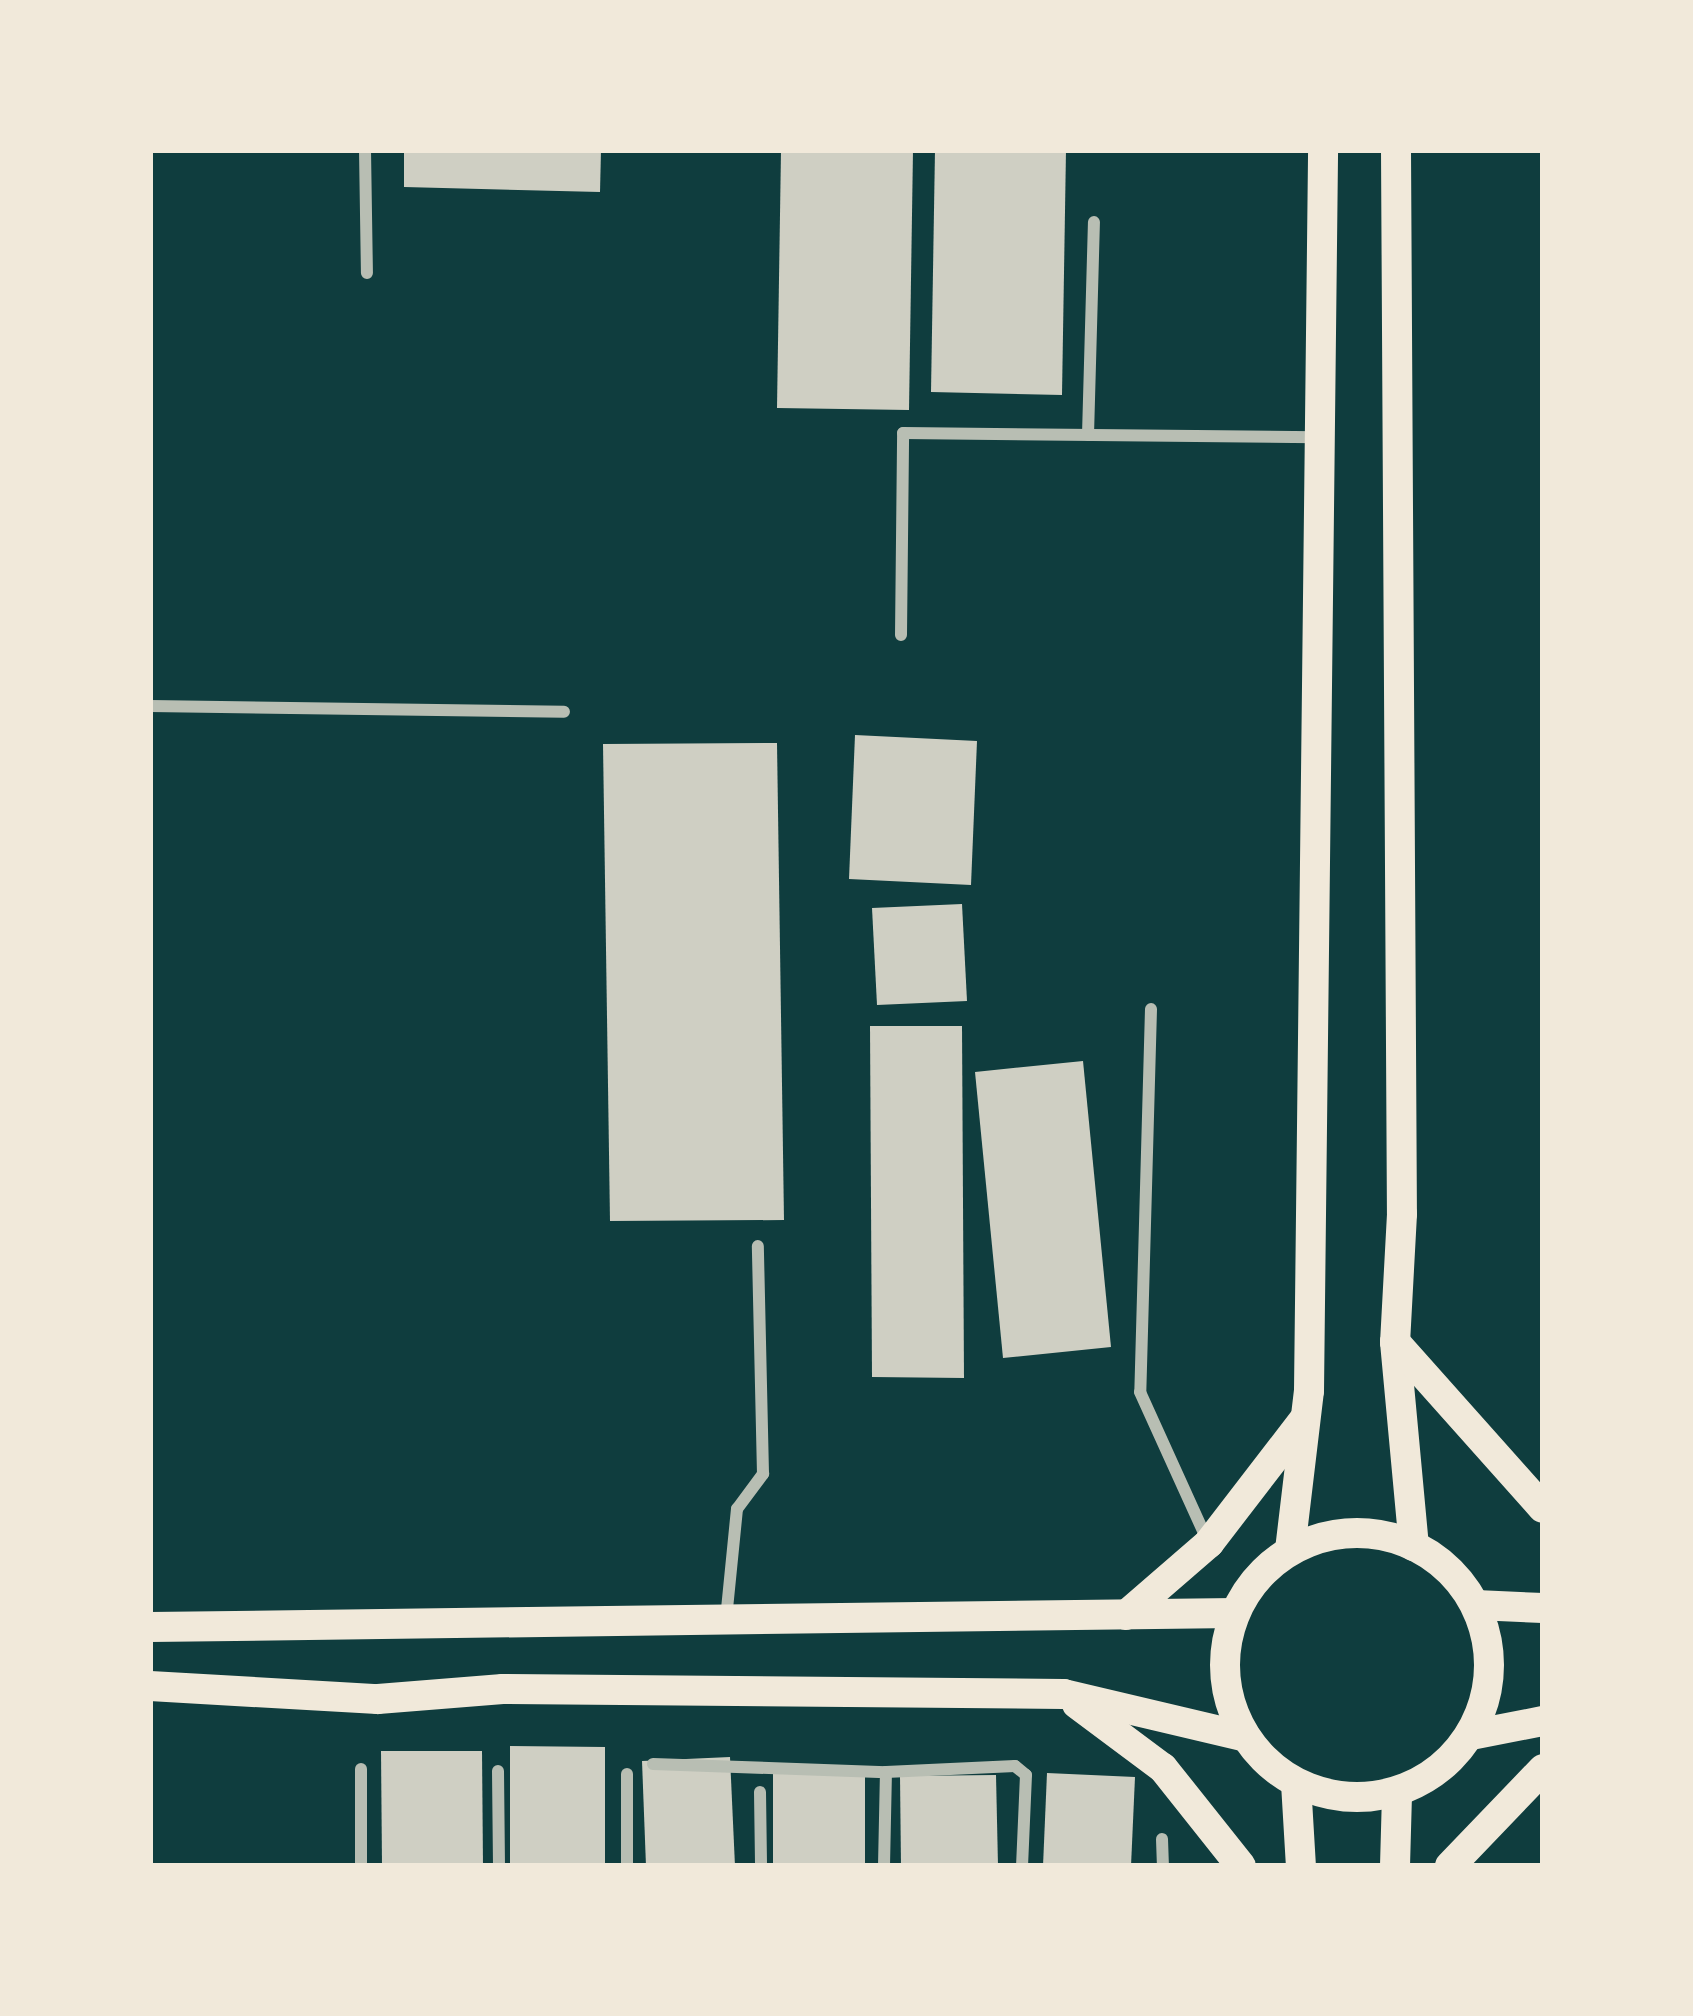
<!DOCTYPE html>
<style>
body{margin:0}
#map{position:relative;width:1693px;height:2016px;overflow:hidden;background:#0f3d3e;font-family:Inter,sans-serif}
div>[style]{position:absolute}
.building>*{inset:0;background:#cfcfc3}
.minor>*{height:12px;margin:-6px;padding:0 6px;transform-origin:6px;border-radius:6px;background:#b8beb3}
.primary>*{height:30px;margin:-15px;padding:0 15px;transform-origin:15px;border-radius:15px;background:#f1e9da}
.primary>.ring{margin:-15px;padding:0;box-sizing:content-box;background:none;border:30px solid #f1e9da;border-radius:50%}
span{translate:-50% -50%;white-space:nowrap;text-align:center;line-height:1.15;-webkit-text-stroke:9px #f1e9da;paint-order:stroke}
.frame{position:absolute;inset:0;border:153px solid #f1e9da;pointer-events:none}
</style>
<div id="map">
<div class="building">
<i style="clip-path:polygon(404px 150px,601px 150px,600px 192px,404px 187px)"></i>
<i style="clip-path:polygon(781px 150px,913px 150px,909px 410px,777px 408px)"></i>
<i style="clip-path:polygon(935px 150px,1066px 150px,1062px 395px,931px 392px)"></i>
<i style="clip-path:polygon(855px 735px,977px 741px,971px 885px,849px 879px)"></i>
<i style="clip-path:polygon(777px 743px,784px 1220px,610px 1221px,603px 744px)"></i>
<i style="clip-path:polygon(962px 904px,967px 1001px,877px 1005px,872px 908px)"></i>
<i style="clip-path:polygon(870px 1026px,962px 1026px,964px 1378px,872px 1377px)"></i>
<i style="clip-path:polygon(1083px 1061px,1111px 1347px,1003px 1358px,975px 1072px)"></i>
<i style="clip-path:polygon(510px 1746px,605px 1747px,605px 1866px,510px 1866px)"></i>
<i style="clip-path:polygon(381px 1751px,482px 1751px,483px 1866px,382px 1866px)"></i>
<i style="clip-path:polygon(730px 1757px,735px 1866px,646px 1866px,642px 1761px)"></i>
<i style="clip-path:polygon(773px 1766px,865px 1767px,865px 1866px,773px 1866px)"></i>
<i style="clip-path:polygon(1047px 1773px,1135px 1777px,1131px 1866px,1043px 1866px)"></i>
<i style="clip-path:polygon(996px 1775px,998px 1866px,901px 1866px,900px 1776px)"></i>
</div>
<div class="minor">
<i style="left:365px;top:150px;width:123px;rotate:89.1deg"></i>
<i style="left:1088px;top:435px;width:213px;rotate:-88.4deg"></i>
<i style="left:901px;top:635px;width:202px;rotate:-89.4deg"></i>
<i style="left:903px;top:433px;width:414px;rotate:0.6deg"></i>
<i style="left:150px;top:706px;width:414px;rotate:0.8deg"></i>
<i style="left:1151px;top:1009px;width:383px;rotate:91.6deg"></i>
<i style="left:1140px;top:1392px;width:165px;rotate:65.6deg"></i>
<i style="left:726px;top:1619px;width:111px;rotate:-84.3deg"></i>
<i style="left:737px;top:1509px;width:44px;rotate:-53.4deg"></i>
<i style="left:763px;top:1474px;width:228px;rotate:-91.3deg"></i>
<i style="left:653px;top:1764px;width:233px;rotate:2deg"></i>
<i style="left:886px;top:1772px;width:129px;rotate:-2.7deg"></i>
<i style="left:1015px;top:1766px;width:14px;rotate:39deg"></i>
<i style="left:1026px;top:1775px;width:91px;rotate:92.5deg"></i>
<i style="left:498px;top:1771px;width:95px;rotate:89.4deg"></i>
<i style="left:627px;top:1774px;width:92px;rotate:90deg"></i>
<i style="left:760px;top:1792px;width:74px;rotate:89.2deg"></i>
<i style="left:1162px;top:1839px;width:27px;rotate:88deg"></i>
<i style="left:361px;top:1866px;width:97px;rotate:-90deg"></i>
<i style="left:884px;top:1866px;width:94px;rotate:-88.8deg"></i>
</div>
<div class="primary">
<i style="left:1396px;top:150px;width:1064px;rotate:89.68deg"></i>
<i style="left:1402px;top:1214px;width:128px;rotate:93.1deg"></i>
<i style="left:1395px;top:1342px;width:205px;rotate:84.7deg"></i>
<i style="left:1395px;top:1342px;width:222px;rotate:48.3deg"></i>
<i class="ring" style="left:1225px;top:1533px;width:234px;height:234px"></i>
<i style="left:1290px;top:1550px;width:160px;rotate:-83.2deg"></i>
<i style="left:1309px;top:1391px;width:1241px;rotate:-89.35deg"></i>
<i style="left:1476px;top:1605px;width:67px;rotate:2.6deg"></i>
<i style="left:1126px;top:1615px;width:110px;rotate:-40.9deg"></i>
<i style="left:1209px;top:1543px;width:154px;rotate:-52.4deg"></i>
<i style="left:150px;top:1627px;width:1085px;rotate:-0.74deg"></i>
<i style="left:150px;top:1686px;width:228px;rotate:3.3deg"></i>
<i style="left:378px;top:1699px;width:125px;rotate:-4.6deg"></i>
<i style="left:503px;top:1689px;width:561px;rotate:0.51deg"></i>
<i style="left:1064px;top:1694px;width:187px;rotate:13.3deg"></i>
<i style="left:1077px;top:1704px;width:107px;rotate:36.7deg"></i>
<i style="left:1163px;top:1768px;width:125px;rotate:51.5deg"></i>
<i style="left:1471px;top:1735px;width:73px;rotate:-11deg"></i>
<i style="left:1296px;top:1783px;width:83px;rotate:86.6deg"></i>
<i style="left:1395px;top:1866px;width:73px;rotate:-88.4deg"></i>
<i style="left:1450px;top:1866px;width:134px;rotate:-46.2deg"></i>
</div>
<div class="frame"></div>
</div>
